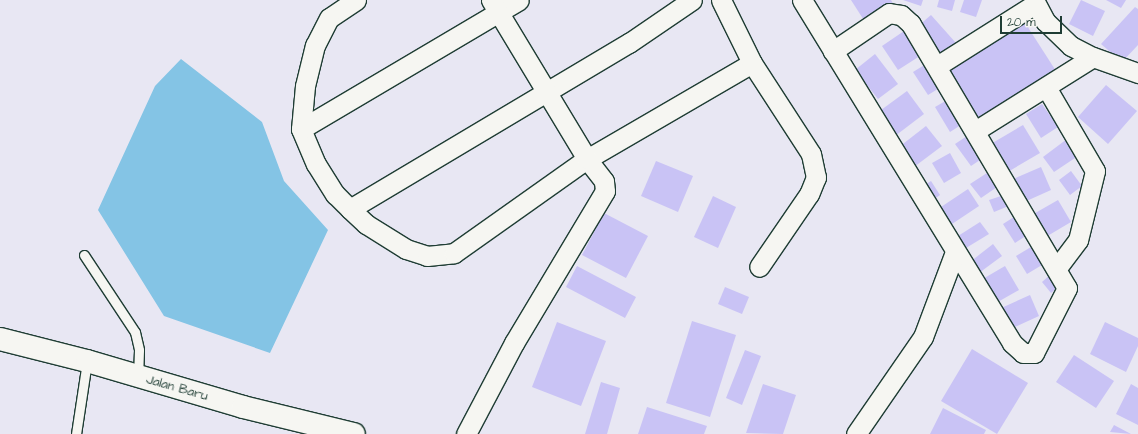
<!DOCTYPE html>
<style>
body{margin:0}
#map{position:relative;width:1138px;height:434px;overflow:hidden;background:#e8e7f3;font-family:"Architects Daughter",sans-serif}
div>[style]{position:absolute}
.water>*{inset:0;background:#84c4e5}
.building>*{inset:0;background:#c9c3f5}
.roads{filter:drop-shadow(1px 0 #1f3d34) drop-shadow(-1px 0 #1f3d34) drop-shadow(0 1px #1f3d34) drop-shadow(0 -1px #1f3d34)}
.service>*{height:9px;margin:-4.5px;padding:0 4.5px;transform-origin:4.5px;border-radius:4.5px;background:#f6f6f2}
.minor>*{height:19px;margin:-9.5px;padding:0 9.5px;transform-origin:9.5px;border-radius:9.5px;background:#f6f6f2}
.secondary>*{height:22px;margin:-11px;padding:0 11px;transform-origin:11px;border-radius:11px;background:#f6f6f2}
span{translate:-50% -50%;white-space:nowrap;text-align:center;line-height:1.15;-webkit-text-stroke:3px #f6f6f2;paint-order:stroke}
.street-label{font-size:13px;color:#1f3d34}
.scale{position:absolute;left:1000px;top:16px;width:62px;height:18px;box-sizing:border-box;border:2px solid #1f3d34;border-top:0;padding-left:5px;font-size:12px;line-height:14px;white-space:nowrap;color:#1f3d34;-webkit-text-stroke:3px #f6f6f2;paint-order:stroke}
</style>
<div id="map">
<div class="water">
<i style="clip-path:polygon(181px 59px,262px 122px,284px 181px,328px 230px,270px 353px,164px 316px,98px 210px,155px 86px)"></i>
</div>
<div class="building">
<i style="clip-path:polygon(851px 0,891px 0,895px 7px,867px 25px)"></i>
<i style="clip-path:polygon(903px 0,923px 0,921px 6px)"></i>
<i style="clip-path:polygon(939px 0,955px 0,952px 11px,937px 7px)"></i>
<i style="clip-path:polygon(964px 0,982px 0,976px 17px,960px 12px)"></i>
<i style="clip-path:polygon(1081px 0,1105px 11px,1093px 36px,1069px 24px)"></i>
<i style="clip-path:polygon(1106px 0,1126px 0,1121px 8px)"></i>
<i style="clip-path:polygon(1135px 7px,1138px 9px,1138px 45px,1122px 62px,1101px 44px)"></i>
<i style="clip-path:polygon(931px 15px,956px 43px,943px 55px,917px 27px)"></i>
<i style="clip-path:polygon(1022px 18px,1056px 71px,980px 120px,946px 67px)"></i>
<i style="clip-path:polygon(907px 29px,923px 54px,898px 70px,882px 46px)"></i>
<i style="clip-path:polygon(875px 54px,898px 84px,878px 99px,855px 70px)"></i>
<i style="clip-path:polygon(926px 64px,941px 87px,928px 95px,913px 72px)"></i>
<i style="clip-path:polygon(1106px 85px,1137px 111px,1108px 144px,1078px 117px)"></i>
<i style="clip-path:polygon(907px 91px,924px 114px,895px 136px,877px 113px)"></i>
<i style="clip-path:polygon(949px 99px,964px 123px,950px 132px,935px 107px)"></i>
<i style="clip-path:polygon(1042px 104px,1058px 127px,1041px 138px,1026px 114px)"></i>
<i style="clip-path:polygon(1023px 125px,1040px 153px,1006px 173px,989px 145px)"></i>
<i style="clip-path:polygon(926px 126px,942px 146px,914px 167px,899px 147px)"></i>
<i style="clip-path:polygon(970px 134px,986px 156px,971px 166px,955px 144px)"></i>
<i style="clip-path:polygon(1067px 139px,1078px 156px,1054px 172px,1043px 157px)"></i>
<i style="clip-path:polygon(950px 153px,961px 173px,944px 183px,932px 163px)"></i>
<i style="clip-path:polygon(656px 161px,693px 176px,678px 212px,641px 196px)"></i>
<i style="clip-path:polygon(1041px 167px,1051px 190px,1022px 203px,1011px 180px)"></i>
<i style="clip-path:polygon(990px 171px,1000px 185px,981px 198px,970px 184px)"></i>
<i style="clip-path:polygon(1071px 171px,1082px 186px,1070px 195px,1059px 180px)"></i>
<i style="clip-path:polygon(931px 181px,940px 195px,927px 204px,918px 189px)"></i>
<i style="clip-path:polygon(968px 189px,979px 206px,946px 228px,935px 211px)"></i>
<i style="clip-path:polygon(1007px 194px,1011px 205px,994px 212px,989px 200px)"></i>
<i style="clip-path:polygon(713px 196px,736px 207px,718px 248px,694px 237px)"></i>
<i style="clip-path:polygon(1058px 200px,1071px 222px,1044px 238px,1030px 216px)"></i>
<i style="clip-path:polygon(604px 213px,648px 236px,626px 278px,582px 255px)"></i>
<i style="clip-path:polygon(1017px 215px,1029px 234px,1015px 243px,1003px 224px)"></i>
<i style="clip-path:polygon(980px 222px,989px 234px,966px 248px,958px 236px)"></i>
<i style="clip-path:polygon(993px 244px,1002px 256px,979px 273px,970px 262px)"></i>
<i style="clip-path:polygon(1036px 244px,1047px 262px,1027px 274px,1016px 256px)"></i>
<i style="clip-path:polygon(577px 266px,636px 297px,625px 318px,566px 287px)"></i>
<i style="clip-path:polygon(1005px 266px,1019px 290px,996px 303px,981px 280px)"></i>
<i style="clip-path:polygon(1051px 274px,1060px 285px,1051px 293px,1042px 282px)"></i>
<i style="clip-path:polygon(725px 287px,749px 297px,742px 314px,718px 304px)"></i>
<i style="clip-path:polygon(1030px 295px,1039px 316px,1008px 330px,999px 309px)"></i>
<i style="clip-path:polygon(692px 321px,736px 335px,710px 417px,666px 403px)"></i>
<i style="clip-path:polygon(557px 322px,606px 341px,581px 406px,532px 387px)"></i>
<i style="clip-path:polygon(1105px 322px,1138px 338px,1138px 346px,1126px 372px,1090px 354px)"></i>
<i style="clip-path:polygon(972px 349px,1028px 383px,997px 434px,941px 401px)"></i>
<i style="clip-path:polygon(745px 350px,761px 356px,742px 405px,726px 398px)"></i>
<i style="clip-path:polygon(1074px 355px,1114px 381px,1096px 408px,1056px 382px)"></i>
<i style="clip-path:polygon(601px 382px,620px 388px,607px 434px,585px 434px)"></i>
<i style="clip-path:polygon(763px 384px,796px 395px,783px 434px,746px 433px)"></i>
<i style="clip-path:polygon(1131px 384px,1138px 388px,1138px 425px,1116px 414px)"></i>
<i style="clip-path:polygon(647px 407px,707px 426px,704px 434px,638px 434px)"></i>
<i style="clip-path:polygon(943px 408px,986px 430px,984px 434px,930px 434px)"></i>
<i style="clip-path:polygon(1114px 425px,1131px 434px,1110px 432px)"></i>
</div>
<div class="roads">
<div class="service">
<i style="left:84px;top:255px;width:92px;rotate:56.5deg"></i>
<i style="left:135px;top:332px;width:18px;rotate:77deg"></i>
<i style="left:139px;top:350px;width:27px;rotate:92deg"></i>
<i style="left:76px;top:434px;width:74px;rotate:-81.4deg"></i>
</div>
<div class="minor">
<i style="left:356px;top:0;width:32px;rotate:146deg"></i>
<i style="left:329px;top:18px;width:30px;rotate:117deg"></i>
<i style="left:315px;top:45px;width:42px;rotate:103.7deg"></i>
<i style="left:305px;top:86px;width:43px;rotate:95.3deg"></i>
<i style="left:301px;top:129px;width:38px;rotate:67deg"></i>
<i style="left:316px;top:164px;width:36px;rotate:58deg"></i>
<i style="left:335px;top:194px;width:21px;rotate:45deg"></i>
<i style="left:350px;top:209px;width:22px;rotate:43deg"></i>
<i style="left:366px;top:224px;width:47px;rotate:32deg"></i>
<i style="left:406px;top:249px;width:22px;rotate:18deg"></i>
<i style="left:427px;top:256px;width:27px;rotate:-6deg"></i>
<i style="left:454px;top:253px;width:163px;rotate:-35.3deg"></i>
<i style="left:587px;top:159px;width:191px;rotate:-30.2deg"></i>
<i style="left:721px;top:0;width:70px;rotate:63.8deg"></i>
<i style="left:752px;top:63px;width:108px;rotate:57deg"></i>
<i style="left:811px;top:154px;width:24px;rotate:78deg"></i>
<i style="left:816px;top:177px;width:18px;rotate:112deg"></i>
<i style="left:809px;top:194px;width:88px;rotate:124.4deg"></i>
<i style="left:802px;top:0;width:402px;rotate:58.5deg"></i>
<i style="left:1012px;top:343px;width:15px;rotate:42deg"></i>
<i style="left:1023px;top:353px;width:11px"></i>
<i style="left:1034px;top:353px;width:73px;rotate:-63.1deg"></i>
<i style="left:1067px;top:288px;width:307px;rotate:-120.6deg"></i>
<i style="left:911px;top:24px;width:13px;rotate:-138deg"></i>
<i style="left:901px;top:15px;width:12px;rotate:-171deg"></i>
<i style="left:889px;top:13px;width:68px;rotate:145.8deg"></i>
<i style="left:1034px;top:0;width:24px;rotate:62deg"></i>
<i style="left:1045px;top:21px;width:36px;rotate:44deg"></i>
<i style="left:1071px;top:46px;width:25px;rotate:27deg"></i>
<i style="left:1093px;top:57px;width:48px;rotate:19.6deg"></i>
<i style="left:937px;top:66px;width:116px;rotate:-32.3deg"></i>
<i style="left:1046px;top:87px;width:97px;rotate:59.7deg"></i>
<i style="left:1095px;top:171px;width:71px;rotate:103.8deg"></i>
<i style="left:1078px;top:240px;width:35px;rotate:127deg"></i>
<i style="left:301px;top:129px;width:253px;rotate:-30.6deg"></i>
<i style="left:975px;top:131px;width:139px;rotate:-32.1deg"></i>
<i style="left:350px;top:209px;width:325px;rotate:-30.8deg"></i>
<i style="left:629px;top:43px;width:76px;rotate:-34.3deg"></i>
<i style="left:466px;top:434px;width:103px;rotate:-62.2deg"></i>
<i style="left:514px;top:343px;width:177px;rotate:-59.1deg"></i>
<i style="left:605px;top:191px;width:10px;rotate:-96deg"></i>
<i style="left:604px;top:181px;width:28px;rotate:-128deg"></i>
<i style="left:587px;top:159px;width:186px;rotate:-121.1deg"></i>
<i style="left:856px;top:434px;width:118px;rotate:-55.4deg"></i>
<i style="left:923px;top:337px;width:91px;rotate:-69.4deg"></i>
</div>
<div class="secondary">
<i style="left:0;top:339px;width:90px;rotate:14.2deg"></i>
<i style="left:87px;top:361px;width:163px;rotate:16.4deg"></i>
<i style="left:243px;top:407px;width:114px;rotate:13.7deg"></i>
</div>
</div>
<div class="street-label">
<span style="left:177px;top:388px;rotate:16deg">Jalan Baru</span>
</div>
<div class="scale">20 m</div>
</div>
